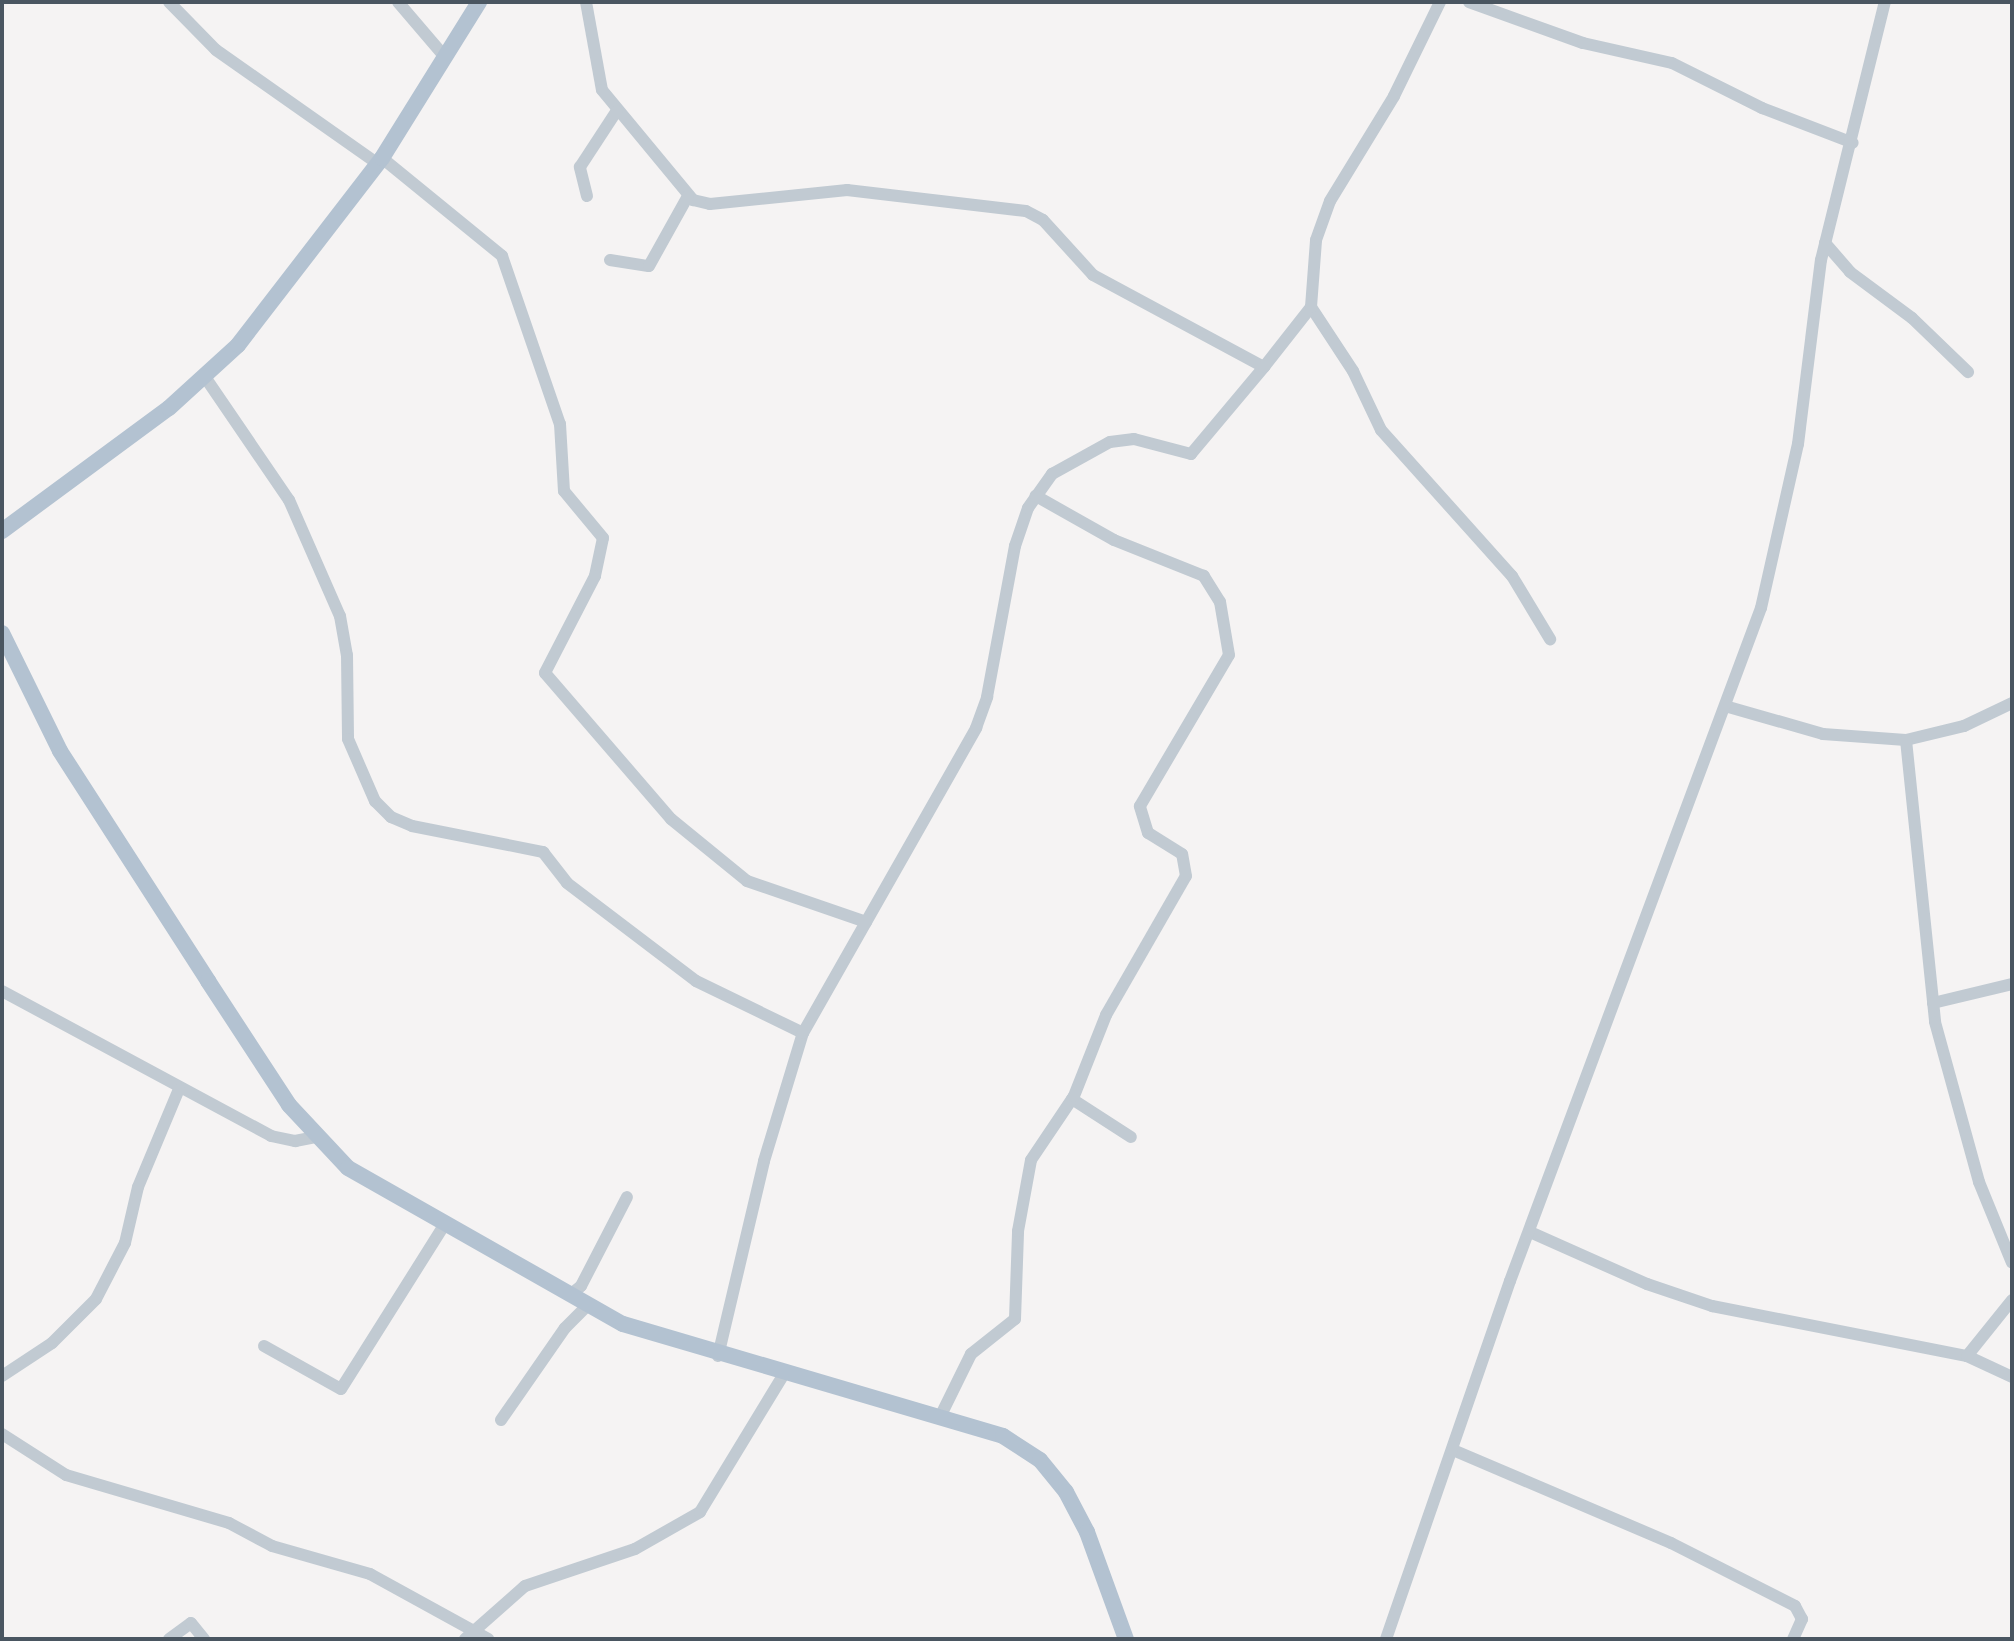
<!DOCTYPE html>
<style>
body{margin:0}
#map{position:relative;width:2014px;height:1641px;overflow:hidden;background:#f5f3f3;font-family:"Source Sans 3",sans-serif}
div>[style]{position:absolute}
.minor>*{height:12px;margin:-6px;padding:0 6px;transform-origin:6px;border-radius:6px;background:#c1cad2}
.major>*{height:16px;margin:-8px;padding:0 8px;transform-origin:8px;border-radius:8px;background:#b3c2d1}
span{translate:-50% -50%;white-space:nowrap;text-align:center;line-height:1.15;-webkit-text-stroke:6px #fff;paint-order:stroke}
.frame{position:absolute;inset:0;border:4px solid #4a5661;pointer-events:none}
</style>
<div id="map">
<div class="minor">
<i style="left:169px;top:2px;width:67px;rotate:45.6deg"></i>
<i style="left:216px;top:50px;width:198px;rotate:35.1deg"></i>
<i style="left:398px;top:2px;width:72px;rotate:49.5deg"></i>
<i style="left:586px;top:2px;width:89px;rotate:79.7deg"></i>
<i style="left:602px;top:90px;width:143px;rotate:50.4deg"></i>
<i style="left:693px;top:200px;width:17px;rotate:13deg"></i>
<i style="left:710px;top:204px;width:138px;rotate:-5.8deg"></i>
<i style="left:847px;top:190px;width:180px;rotate:6.7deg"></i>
<i style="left:1026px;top:211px;width:19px;rotate:28deg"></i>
<i style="left:1043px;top:220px;width:74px;rotate:47.7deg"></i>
<i style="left:1093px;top:275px;width:194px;rotate:28.3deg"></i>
<i style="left:1469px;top:2px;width:121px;rotate:19.8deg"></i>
<i style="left:1583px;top:43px;width:91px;rotate:12.7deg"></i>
<i style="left:1672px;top:63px;width:101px;rotate:26.6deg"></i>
<i style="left:1762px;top:108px;width:97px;rotate:21deg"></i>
<i style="left:382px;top:158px;width:155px;rotate:39.2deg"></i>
<i style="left:502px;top:256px;width:178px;rotate:71deg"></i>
<i style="left:560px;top:424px;width:67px;rotate:86.6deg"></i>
<i style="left:564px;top:491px;width:61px;rotate:50.3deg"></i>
<i style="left:603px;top:538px;width:39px;rotate:102deg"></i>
<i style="left:595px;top:576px;width:109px;rotate:117.3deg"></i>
<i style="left:545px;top:673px;width:193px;rotate:49.2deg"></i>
<i style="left:671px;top:819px;width:98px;rotate:39.2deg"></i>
<i style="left:747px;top:881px;width:126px;rotate:19deg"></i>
<i style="left:587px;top:196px;width:30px;rotate:-104deg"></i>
<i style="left:580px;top:167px;width:66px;rotate:-56.8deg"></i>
<i style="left:1825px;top:243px;width:38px;rotate:49deg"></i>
<i style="left:1850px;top:272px;width:77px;rotate:36.6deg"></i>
<i style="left:1912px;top:318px;width:78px;rotate:44deg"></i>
<i style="left:610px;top:260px;width:39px;rotate:9deg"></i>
<i style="left:649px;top:266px;width:80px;rotate:-60.9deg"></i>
<i style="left:1311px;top:307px;width:77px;rotate:56.7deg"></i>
<i style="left:1353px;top:371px;width:65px;rotate:64.6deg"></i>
<i style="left:1381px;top:430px;width:196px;rotate:48.1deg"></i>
<i style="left:1512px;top:576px;width:74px;rotate:58.9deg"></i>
<i style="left:205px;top:377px;width:149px;rotate:55.7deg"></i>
<i style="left:289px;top:500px;width:127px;rotate:66.3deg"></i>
<i style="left:340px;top:616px;width:40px;rotate:80deg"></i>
<i style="left:347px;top:655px;width:84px;rotate:89.3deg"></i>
<i style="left:348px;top:739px;width:68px;rotate:66.5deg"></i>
<i style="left:375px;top:801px;width:23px;rotate:45deg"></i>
<i style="left:391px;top:817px;width:23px;rotate:23deg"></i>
<i style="left:412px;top:826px;width:134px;rotate:11.2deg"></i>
<i style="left:543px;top:852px;width:39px;rotate:52deg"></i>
<i style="left:567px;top:883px;width:162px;rotate:37.2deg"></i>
<i style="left:696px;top:981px;width:119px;rotate:25.9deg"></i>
<i style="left:1725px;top:706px;width:102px;rotate:15.9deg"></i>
<i style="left:1823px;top:734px;width:83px;rotate:4.1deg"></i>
<i style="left:1906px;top:740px;width:60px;rotate:-13.6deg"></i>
<i style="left:1964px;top:726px;width:53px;rotate:-25.6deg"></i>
<i style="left:1906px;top:740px;width:283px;rotate:84.1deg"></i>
<i style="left:1935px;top:1022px;width:166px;rotate:74.6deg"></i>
<i style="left:1979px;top:1182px;width:87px;rotate:67.8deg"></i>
<i style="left:2px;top:991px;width:306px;rotate:28.3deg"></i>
<i style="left:271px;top:1136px;width:25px;rotate:12deg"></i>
<i style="left:295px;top:1141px;width:21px;rotate:-11deg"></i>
<i style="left:1933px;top:1003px;width:81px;rotate:-13.5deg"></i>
<i style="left:1072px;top:1099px;width:70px;rotate:32.8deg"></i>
<i style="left:1530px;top:1232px;width:128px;rotate:24deg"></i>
<i style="left:1647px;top:1284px;width:69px;rotate:18.7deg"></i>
<i style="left:1712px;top:1306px;width:260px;rotate:11.1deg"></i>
<i style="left:1967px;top:1356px;width:50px;rotate:25deg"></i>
<i style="left:570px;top:1295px;width:14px;rotate:-39deg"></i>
<i style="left:581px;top:1286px;width:100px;rotate:-62.7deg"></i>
<i style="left:264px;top:1346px;width:88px;rotate:29.2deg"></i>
<i style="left:341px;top:1389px;width:197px;rotate:-57.8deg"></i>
<i style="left:718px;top:1356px;width:200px;rotate:-76.7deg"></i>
<i style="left:764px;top:1161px;width:134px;rotate:-73.1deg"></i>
<i style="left:803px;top:1033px;width:351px;rotate:-60.4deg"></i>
<i style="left:976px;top:728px;width:33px;rotate:-70deg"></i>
<i style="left:987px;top:697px;width:154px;rotate:-79.5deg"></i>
<i style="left:1015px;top:546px;width:40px;rotate:-71.1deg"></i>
<i style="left:1028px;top:508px;width:42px;rotate:-54.8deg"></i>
<i style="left:1052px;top:474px;width:66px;rotate:-28.9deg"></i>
<i style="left:1110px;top:442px;width:24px;rotate:-7deg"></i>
<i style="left:1134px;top:439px;width:59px;rotate:14.7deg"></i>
<i style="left:1191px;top:454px;width:114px;rotate:-50deg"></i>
<i style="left:1264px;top:367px;width:76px;rotate:-51.9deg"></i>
<i style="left:1311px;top:307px;width:67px;rotate:-85.7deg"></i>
<i style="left:1316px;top:240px;width:41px;rotate:-70.3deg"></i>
<i style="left:1330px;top:201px;width:123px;rotate:-58.6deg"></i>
<i style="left:1394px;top:96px;width:105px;rotate:-63.9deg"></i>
<i style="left:1967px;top:1356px;width:72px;rotate:-51.2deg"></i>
<i style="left:2px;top:1376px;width:60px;rotate:-33.4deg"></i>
<i style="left:52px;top:1343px;width:62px;rotate:-45deg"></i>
<i style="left:96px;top:1299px;width:63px;rotate:-62.6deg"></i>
<i style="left:125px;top:1243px;width:57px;rotate:-76.9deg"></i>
<i style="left:138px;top:1187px;width:106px;rotate:-67.3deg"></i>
<i style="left:941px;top:1415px;width:68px;rotate:-63.8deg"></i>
<i style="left:971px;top:1354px;width:56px;rotate:-38.5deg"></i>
<i style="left:1015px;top:1319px;width:88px;rotate:-88deg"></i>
<i style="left:1018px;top:1231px;width:72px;rotate:-79.6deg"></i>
<i style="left:1031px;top:1160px;width:77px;rotate:-56.1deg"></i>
<i style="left:1074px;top:1096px;width:87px;rotate:-68.4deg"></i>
<i style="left:1106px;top:1015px;width:160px;rotate:-60.1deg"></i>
<i style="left:1186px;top:876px;width:22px;rotate:-100deg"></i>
<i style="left:1182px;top:854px;width:40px;rotate:-148deg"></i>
<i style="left:1148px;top:833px;width:28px;rotate:-107deg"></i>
<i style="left:1140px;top:806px;width:175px;rotate:-59.5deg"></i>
<i style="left:1229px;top:655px;width:54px;rotate:-99.6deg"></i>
<i style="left:1220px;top:602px;width:31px;rotate:-122deg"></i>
<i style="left:1204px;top:576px;width:97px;rotate:-158.2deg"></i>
<i style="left:1114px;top:540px;width:90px;rotate:-150.6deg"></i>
<i style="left:501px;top:1420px;width:112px;rotate:-55.2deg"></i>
<i style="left:565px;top:1328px;width:31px;rotate:-45deg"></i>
<i style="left:2px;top:1434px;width:76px;rotate:32.6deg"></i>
<i style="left:66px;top:1475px;width:170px;rotate:16.4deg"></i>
<i style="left:229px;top:1523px;width:49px;rotate:28.1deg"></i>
<i style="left:272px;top:1546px;width:102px;rotate:15.9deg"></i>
<i style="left:370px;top:1574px;width:135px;rotate:28.8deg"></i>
<i style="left:1453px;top:1450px;width:237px;rotate:23.1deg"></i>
<i style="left:1671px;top:1543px;width:139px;rotate:26.9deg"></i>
<i style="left:1795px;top:1606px;width:15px;rotate:62deg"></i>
<i style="left:1802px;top:1619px;width:22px;rotate:114deg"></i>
<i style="left:169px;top:1639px;width:27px;rotate:-36deg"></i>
<i style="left:191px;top:1623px;width:21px;rotate:51deg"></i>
<i style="left:465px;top:1639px;width:80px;rotate:-41.5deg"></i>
<i style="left:525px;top:1586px;width:116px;rotate:-18.6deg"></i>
<i style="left:635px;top:1549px;width:75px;rotate:-29.6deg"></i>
<i style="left:700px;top:1512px;width:162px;rotate:-58.7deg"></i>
<i style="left:1386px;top:1639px;width:379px;rotate:-70.9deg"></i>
<i style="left:1510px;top:1281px;width:718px;rotate:-69.55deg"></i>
<i style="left:1761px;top:608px;width:168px;rotate:-77.3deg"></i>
<i style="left:1798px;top:444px;width:185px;rotate:-82.9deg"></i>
<i style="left:1821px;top:260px;width:266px;rotate:-76.1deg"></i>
</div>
<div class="major">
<i style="left:2px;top:531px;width:207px;rotate:-36.4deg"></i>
<i style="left:169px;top:408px;width:93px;rotate:-42.4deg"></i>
<i style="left:238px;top:345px;width:236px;rotate:-52.4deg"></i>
<i style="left:382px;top:158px;width:184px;rotate:-58.1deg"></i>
<i style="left:2px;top:633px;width:131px;rotate:63.8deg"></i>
<i style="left:60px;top:751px;width:274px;rotate:57.2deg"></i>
<i style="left:208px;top:981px;width:148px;rotate:56.8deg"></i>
<i style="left:289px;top:1105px;width:86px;rotate:46.9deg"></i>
<i style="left:348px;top:1168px;width:316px;rotate:29.6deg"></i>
<i style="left:623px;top:1324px;width:396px;rotate:16.4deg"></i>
<i style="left:1003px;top:1436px;width:44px;rotate:33deg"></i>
<i style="left:1040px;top:1460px;width:41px;rotate:50.9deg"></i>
<i style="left:1066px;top:1492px;width:45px;rotate:62.3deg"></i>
<i style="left:1087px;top:1532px;width:114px;rotate:70deg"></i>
</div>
<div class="frame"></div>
</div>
